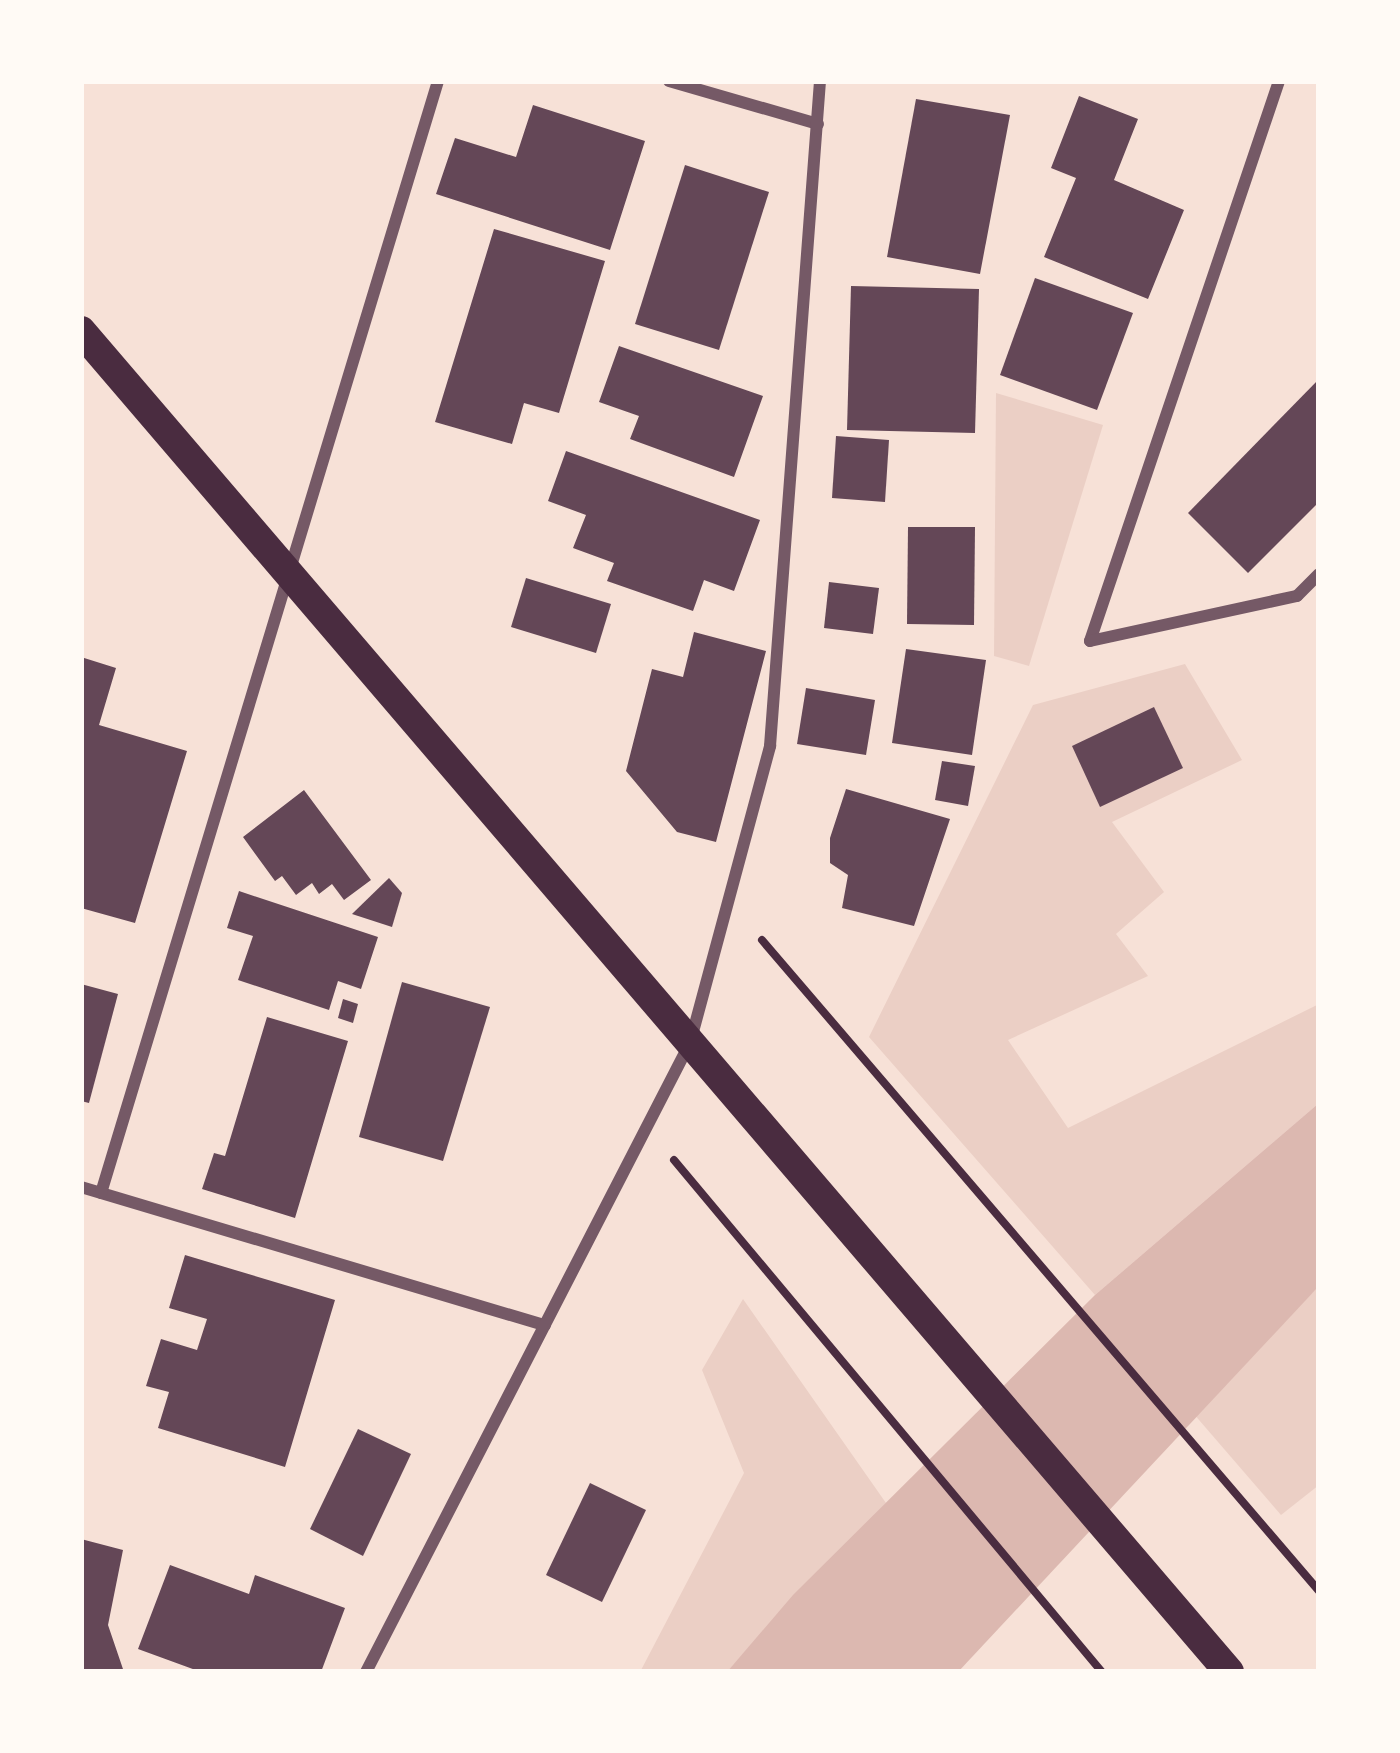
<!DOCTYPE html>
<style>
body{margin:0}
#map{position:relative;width:1400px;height:1753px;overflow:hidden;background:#f7e1d7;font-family:"Source Sans 3",sans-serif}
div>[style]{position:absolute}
.green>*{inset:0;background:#ebcfc5}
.water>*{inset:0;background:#dcb8b0}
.building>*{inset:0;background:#644757}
.path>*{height:8px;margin:-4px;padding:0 4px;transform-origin:4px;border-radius:4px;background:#4a2c40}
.minor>*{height:12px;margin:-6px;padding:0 6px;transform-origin:6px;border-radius:6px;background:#755966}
.primary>*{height:30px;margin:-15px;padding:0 15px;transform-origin:15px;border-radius:15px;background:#4a2c40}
span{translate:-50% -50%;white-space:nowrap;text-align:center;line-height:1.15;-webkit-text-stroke:9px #fffaf5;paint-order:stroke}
.frame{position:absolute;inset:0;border:84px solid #fffaf5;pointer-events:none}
</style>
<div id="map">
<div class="green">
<i style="clip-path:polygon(996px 393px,1103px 425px,1029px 666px,994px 656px)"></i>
<i style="clip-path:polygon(1185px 664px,1242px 760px,1112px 822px,1164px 892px,1116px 934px,1148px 976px,1008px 1040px,1068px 1128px,1319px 1004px,1319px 1103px,1095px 1295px,869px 1037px,1033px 705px)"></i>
<i style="clip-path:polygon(1319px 1286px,1319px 1485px,1281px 1515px,1193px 1413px)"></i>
<i style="clip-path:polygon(743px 1299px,886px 1503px,727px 1672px,640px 1672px,744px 1473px,702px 1370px)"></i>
</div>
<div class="water">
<i style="clip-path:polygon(1319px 1103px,1319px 1286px,958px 1672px,727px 1672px,793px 1595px,1095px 1295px)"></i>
</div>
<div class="building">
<i style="clip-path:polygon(1079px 96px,1138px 119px,1114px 180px,1184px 210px,1148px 299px,1044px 257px,1076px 178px,1051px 168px)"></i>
<i style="clip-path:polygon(916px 99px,1010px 115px,980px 274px,887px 257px)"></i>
<i style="clip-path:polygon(533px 105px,645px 141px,610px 250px,436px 194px,455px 138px,516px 157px)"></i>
<i style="clip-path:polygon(685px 165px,769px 192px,719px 350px,635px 324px)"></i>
<i style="clip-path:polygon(494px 229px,605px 261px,559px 413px,524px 403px,512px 444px,435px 422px)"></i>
<i style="clip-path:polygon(1035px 278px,1133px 313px,1097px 410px,1000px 375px)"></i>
<i style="clip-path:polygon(851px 286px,979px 289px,975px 433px,847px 430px)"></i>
<i style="clip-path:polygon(619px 346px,763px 396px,734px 477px,630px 439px,639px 416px,599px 402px)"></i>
<i style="clip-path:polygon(1319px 379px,1319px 502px,1248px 573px,1188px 513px)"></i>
<i style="clip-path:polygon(836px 436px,889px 440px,885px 502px,832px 498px)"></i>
<i style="clip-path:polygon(566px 451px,760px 520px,734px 591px,704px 580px,693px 611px,607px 581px,614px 563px,573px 548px,586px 515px,548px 501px)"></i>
<i style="clip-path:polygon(908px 527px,975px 527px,974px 625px,907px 624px)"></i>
<i style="clip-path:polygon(526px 578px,611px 604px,596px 653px,511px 627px)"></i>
<i style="clip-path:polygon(829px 582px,879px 588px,873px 634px,824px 628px)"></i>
<i style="clip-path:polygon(694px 632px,766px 651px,716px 842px,677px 832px,626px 771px,652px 669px,683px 677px)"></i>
<i style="clip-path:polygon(906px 649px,986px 660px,972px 755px,892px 743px)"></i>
<i style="clip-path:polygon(81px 657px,116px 668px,99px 725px,187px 751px,135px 923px,81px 908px)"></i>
<i style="clip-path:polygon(806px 688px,875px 700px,866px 755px,797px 744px)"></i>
<i style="clip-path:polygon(1154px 707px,1183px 768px,1100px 807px,1072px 746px)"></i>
<i style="clip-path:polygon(942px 761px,975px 766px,968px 806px,935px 800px)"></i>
<i style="clip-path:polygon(846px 789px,950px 819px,914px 926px,842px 908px,848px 875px,830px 863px,830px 838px)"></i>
<i style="clip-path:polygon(304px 790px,371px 880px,344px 900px,332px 884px,319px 894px,312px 883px,296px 895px,282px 876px,275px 881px,243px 837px)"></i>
<i style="clip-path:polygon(389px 878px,402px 893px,392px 927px,352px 914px)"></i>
<i style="clip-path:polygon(239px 891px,378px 937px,361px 989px,338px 981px,329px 1010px,238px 980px,253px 936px,227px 928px)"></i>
<i style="clip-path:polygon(402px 982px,490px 1007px,443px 1161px,359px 1137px)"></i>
<i style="clip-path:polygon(81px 984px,118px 994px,89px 1103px,81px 1101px)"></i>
<i style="clip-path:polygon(343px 999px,358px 1004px,353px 1023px,338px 1018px)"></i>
<i style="clip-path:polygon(267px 1017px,348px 1041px,295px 1218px,202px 1189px,214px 1153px,225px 1156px)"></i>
<i style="clip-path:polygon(185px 1255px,335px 1300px,285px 1467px,158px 1428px,169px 1392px,146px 1386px,161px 1339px,197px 1350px,207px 1319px,169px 1308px)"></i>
<i style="clip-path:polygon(358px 1429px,411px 1454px,363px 1556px,310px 1529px)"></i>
<i style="clip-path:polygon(590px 1483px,646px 1510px,602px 1602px,546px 1575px)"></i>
<i style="clip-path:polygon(81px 1539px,123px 1550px,108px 1625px,124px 1672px,81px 1672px)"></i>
<i style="clip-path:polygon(170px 1565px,249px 1594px,255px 1575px,345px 1608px,321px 1672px,201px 1672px,138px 1649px)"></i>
</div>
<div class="path">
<i style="left:762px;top:940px;width:857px;rotate:49.45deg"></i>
<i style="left:674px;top:1160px;width:667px;rotate:50.11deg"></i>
</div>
<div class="minor">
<i style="left:669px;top:81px;width:155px;rotate:16.1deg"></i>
<i style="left:1279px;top:81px;width:591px;rotate:108.65deg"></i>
<i style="left:1090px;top:641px;width:212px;rotate:-12.3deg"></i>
<i style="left:1297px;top:596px;width:31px;rotate:-45deg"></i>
<i style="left:81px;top:1187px;width:484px;rotate:16.6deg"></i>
<i style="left:101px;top:1193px;width:1162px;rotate:-73.14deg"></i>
<i style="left:366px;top:1672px;width:708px;rotate:-62.75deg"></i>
<i style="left:690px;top:1043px;width:308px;rotate:-74.9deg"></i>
<i style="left:770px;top:746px;width:667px;rotate:-85.7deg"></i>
</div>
<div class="primary">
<i style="left:81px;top:331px;width:1765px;rotate:49.43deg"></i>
</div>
<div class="frame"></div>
</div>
